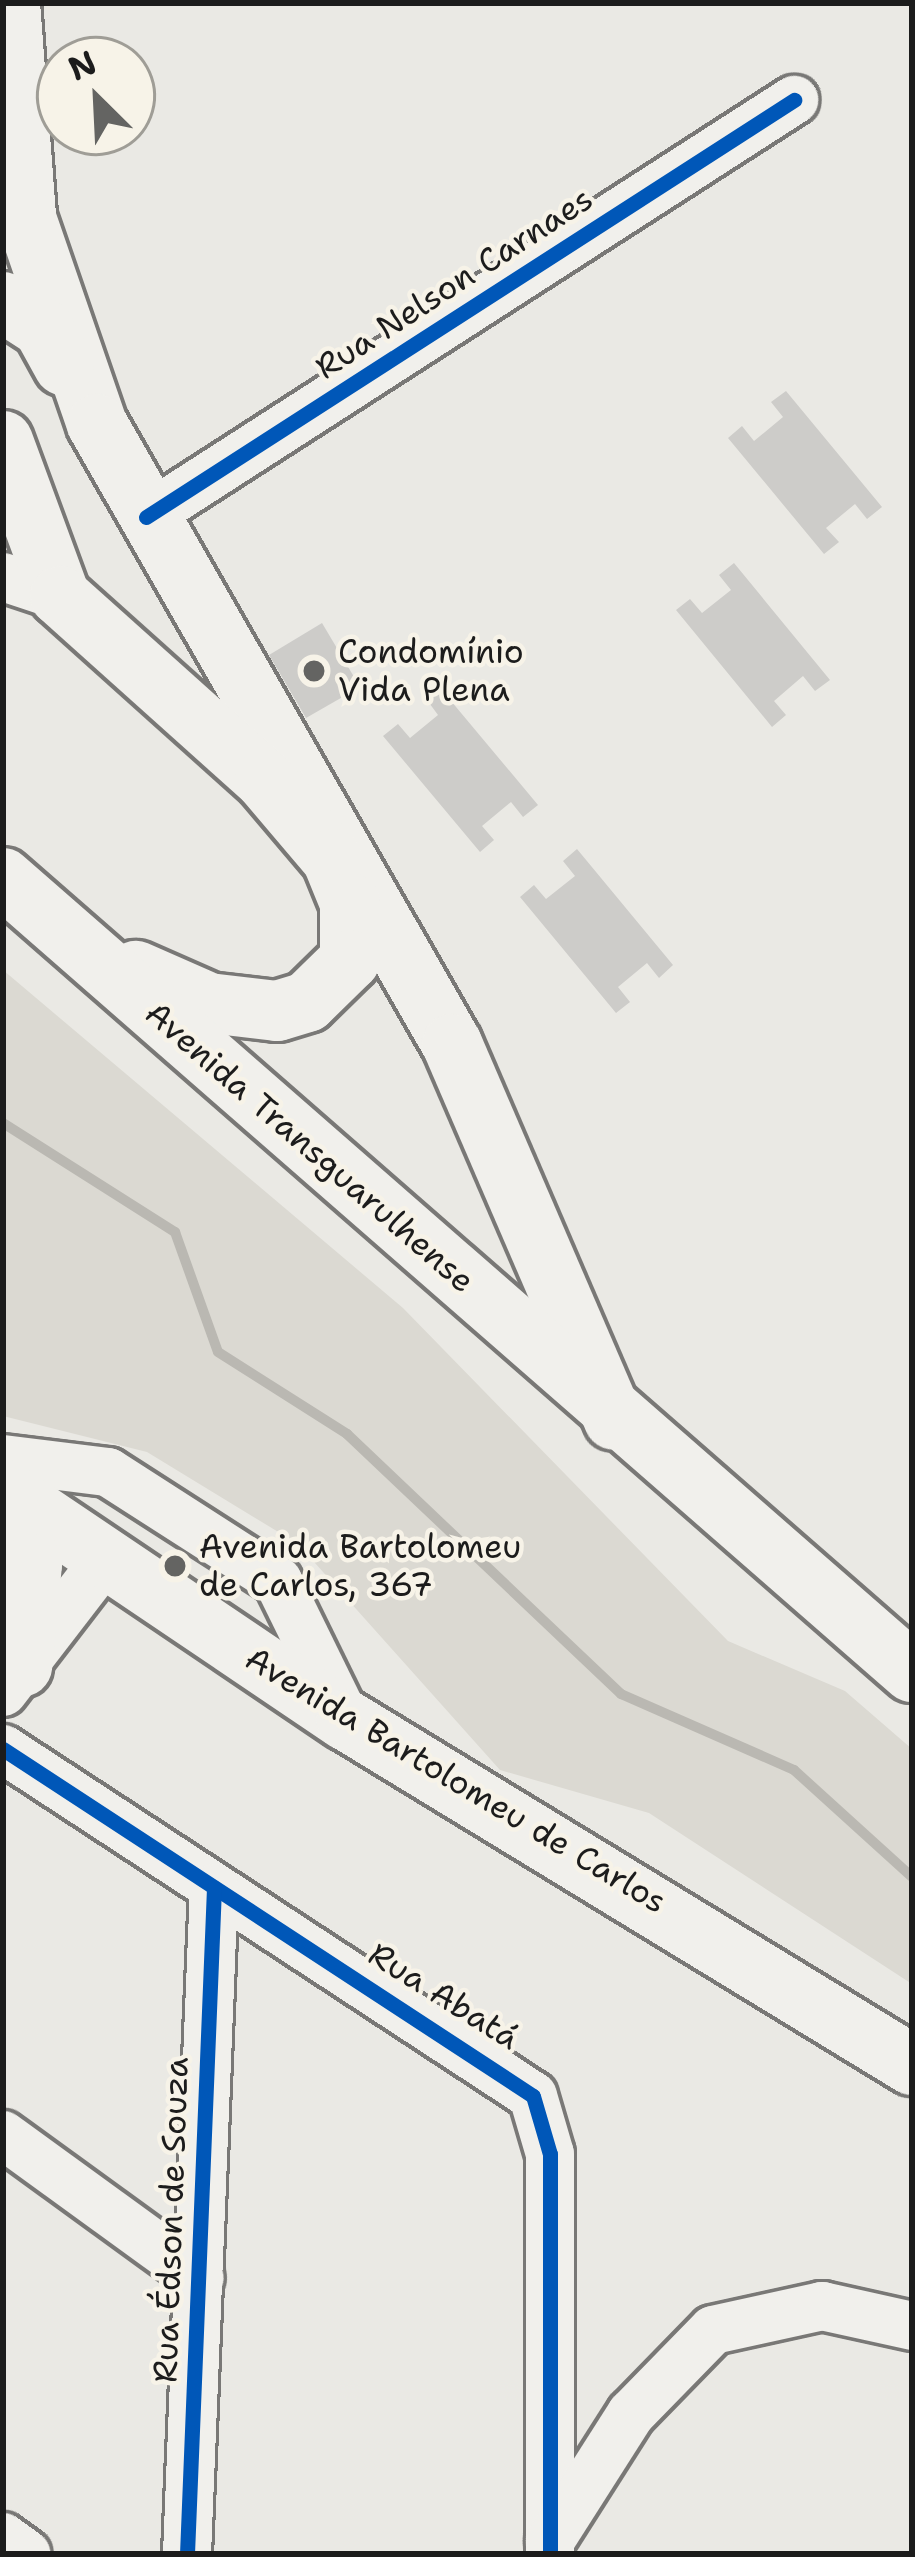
<!DOCTYPE html>
<meta charset="utf-8">
<style>
body{margin:0}
#map{position:relative;width:915px;height:2557px;overflow:hidden;background:#eae9e4;font-family:"Shantell Sans",sans-serif}
div>[style]{position:absolute}
.built>*{inset:0;background:#dbd9d2}
.stream>*{height:10px;margin:-5px;padding:0 5px;transform-origin:5px;border-radius:5px;background:#bab8b2}
.building>*{inset:0;background:#cdccc9}
.roads{filter:drop-shadow(3px 0 #797876) drop-shadow(-3px 0 #797876) drop-shadow(0 3px #797876) drop-shadow(0 -3px #797876)}
.minor>*{height:48px;margin:-24px;padding:0 24px;transform-origin:24px;border-radius:24px;background:#f1f0ec}
.major>*{height:60px;margin:-30px;padding:0 30px;transform-origin:30px;border-radius:30px;background:#f1f0ec}
.cycleway>*{height:15px;margin:-7.5px;padding:0 7.5px;transform-origin:7.5px;border-radius:7.5px;background:#0057b8}
.dots>*{width:33px;height:33px;translate:-50% -50%;box-sizing:border-box;border:6px solid #f7f3e8;border-radius:50%}
span{translate:-50% -50%;white-space:nowrap;text-align:center;line-height:1.15;-webkit-text-stroke:9px #f7f3e8;paint-order:stroke}
.street-label{font-size:33px;color:#1c1c1c}
.poi-label{font-size:33px;color:#1c1c1c}
.left{translate:0 -50%;text-align:left}
.frame{position:absolute;inset:0;border:6px solid #1c1c1c;pointer-events:none}
.north{position:absolute;left:36px;top:36px;width:120px;height:120px;box-sizing:border-box;background:#f7f3e8;border:3px solid #9f9d96;border-radius:50%;rotate:336deg;font-size:33px;font-weight:700;line-height:48px;text-align:center;color:#1c1c1c}
.north::after{content:'';display:block;margin:auto;width:42px;height:54px;background:#646462;clip-path:polygon(50% 0,100% 100%,50% 72%,0 100%)}
</style>
<div id="map">
<div class="built">
<i style="clip-path:polygon(3px 970px,403px 1308px,728px 1641px,845px 1691px,912px 1749px,912px 1984px,649px 1813px,500px 1770px,298px 1544px,147px 1452px,3px 1416px)"></i>
</div>
<div class="stream">
<i style="left:3px;top:1123px;width:204px;rotate:32.4deg"></i>
<i style="left:175px;top:1232px;width:127px;rotate:70.3deg"></i>
<i style="left:218px;top:1352px;width:153px;rotate:32.4deg"></i>
<i style="left:347px;top:1434px;width:378px;rotate:43.5deg"></i>
<i style="left:621px;top:1694px;width:189px;rotate:23.7deg"></i>
<i style="left:794px;top:1770px;width:159px;rotate:42.2deg"></i>
</div>
<div class="building">
<i style="clip-path:polygon(786px 391px,882px 507px,867px 519px,855px 504px,826px 528px,839px 542px,824px 554px,728px 438px,742px 426px,754px 441px,783px 417px,771px 402px)"></i>
<i style="clip-path:polygon(734px 563px,830px 680px,815px 691px,803px 676px,774px 701px,786px 715px,772px 727px,676px 610px,690px 599px,702px 613px,731px 590px,719px 575px)"></i>
<i style="clip-path:polygon(322px 623px,360px 687px,306px 718px,269px 655px)"></i>
<i style="clip-path:polygon(441px 689px,538px 805px,523px 817px,511px 802px,482px 826px,494px 840px,480px 852px,383px 736px,398px 724px,410px 738px,438px 715px,427px 700px)"></i>
<i style="clip-path:polygon(577px 849px,673px 965px,659px 978px,647px 963px,618px 987px,630px 1002px,616px 1013px,520px 897px,534px 885px,546px 899px,575px 876px,563px 861px)"></i>
</div>
<div class="roads">
<div class="minor">
<i style="left:146px;top:517px;width:771px;rotate:-32.76deg"></i>
<i style="left:3px;top:577px;width:60px;rotate:18.4deg"></i>
<i style="left:3px;top:1459px;width:106px;rotate:7.1deg"></i>
<i style="left:108px;top:1472px;width:202px;rotate:32.7deg"></i>
<i style="left:278px;top:1581px;width:155px;rotate:63.9deg"></i>
<i style="left:3px;top:1692px;width:170px;rotate:-52.4deg"></i>
<i style="left:3px;top:1749px;width:633px;rotate:33.21deg"></i>
<i style="left:533px;top:2096px;width:60px;rotate:73.7deg"></i>
<i style="left:550px;top:2154px;width:400px;rotate:90deg"></i>
<i style="left:3px;top:2135px;width:243px;rotate:36deg"></i>
<i style="left:3px;top:2537px;width:29px;rotate:36deg"></i>
<i style="left:550px;top:2541px;width:151px;rotate:-57.5deg"></i>
<i style="left:631px;top:2414px;width:117px;rotate:-45.7deg"></i>
<i style="left:713px;top:2330px;width:112px;rotate:-12.4deg"></i>
<i style="left:822px;top:2306px;width:92px;rotate:12.5deg"></i>
<i style="left:187px;top:2554px;width:667px;rotate:-87.68deg"></i>
</div>
<div class="major">
<i style="left:10px;top:3px;width:216px;rotate:85.7deg"></i>
<i style="left:26px;top:218px;width:218px;rotate:71deg"></i>
<i style="left:97px;top:424px;width:714px;rotate:60.21deg"></i>
<i style="left:452px;top:1044px;width:409px;rotate:66.7deg"></i>
<i style="left:3px;top:302px;width:48px;rotate:33deg"></i>
<i style="left:43px;top:328px;width:43px;rotate:61.1deg"></i>
<i style="left:3px;top:441px;width:165px;rotate:69.8deg"></i>
<i style="left:60px;top:596px;width:275px;rotate:41.9deg"></i>
<i style="left:265px;top:780px;width:104px;rotate:49.7deg"></i>
<i style="left:332px;top:859px;width:48px;rotate:67.8deg"></i>
<i style="left:350px;top:903px;width:57px;rotate:90deg"></i>
<i style="left:350px;top:960px;width:60px;rotate:135.7deg"></i>
<i style="left:307px;top:1002px;width:31px;rotate:163deg"></i>
<i style="left:277px;top:1011px;width:68px;rotate:-173.3deg"></i>
<i style="left:209px;top:1003px;width:80px;rotate:-156.3deg"></i>
<i style="left:3px;top:878px;width:1207px;rotate:41.14deg"></i>
<i style="left:3px;top:1489px;width:414px;rotate:34deg"></i>
<i style="left:346px;top:1720px;width:663px;rotate:31.36deg"></i>
<i style="left:3px;top:1496px;width:74px;rotate:66.9deg"></i>
<i style="left:32px;top:1564px;width:103px;rotate:95.5deg"></i>
</div>
</div>
<div class="cycleway">
<i style="left:146px;top:517px;width:771px;rotate:-32.76deg"></i>
<i style="left:3px;top:1749px;width:633px;rotate:33.21deg"></i>
<i style="left:533px;top:2096px;width:60px;rotate:73.7deg"></i>
<i style="left:550px;top:2154px;width:400px;rotate:90deg"></i>
<i style="left:187px;top:2554px;width:667px;rotate:-87.68deg"></i>
</div>
<div class="dots">
<i style="left:314px;top:671px;background:#646462"></i>
<i style="left:175px;top:1566px;background:#646462"></i>
</div>
<div class="street-label">
<span style="left:454px;top:283px;rotate:-33deg">Rua Nelson Carnaes</span>
<span style="left:310px;top:1147px;rotate:41deg">Avenida Transguarulhense</span>
<span style="left:456px;top:1780px;rotate:31deg">Avenida Bartolomeu de Carlos</span>
<span style="left:444px;top:1996px;rotate:32deg">Rua Abatá</span>
<span style="left:171px;top:2220px;rotate:-88deg">Rua Édson de Souza</span>
</div>
<div class="poi-label">
<span class="left" style="left:338px;top:671px">Condomínio<br>Vida Plena</span>
<span class="left" style="left:199px;top:1566px">Avenida Bartolomeu<br>de Carlos, 367</span>
</div>
<div class="frame"></div>
<div class="north">N</div>
</div>
